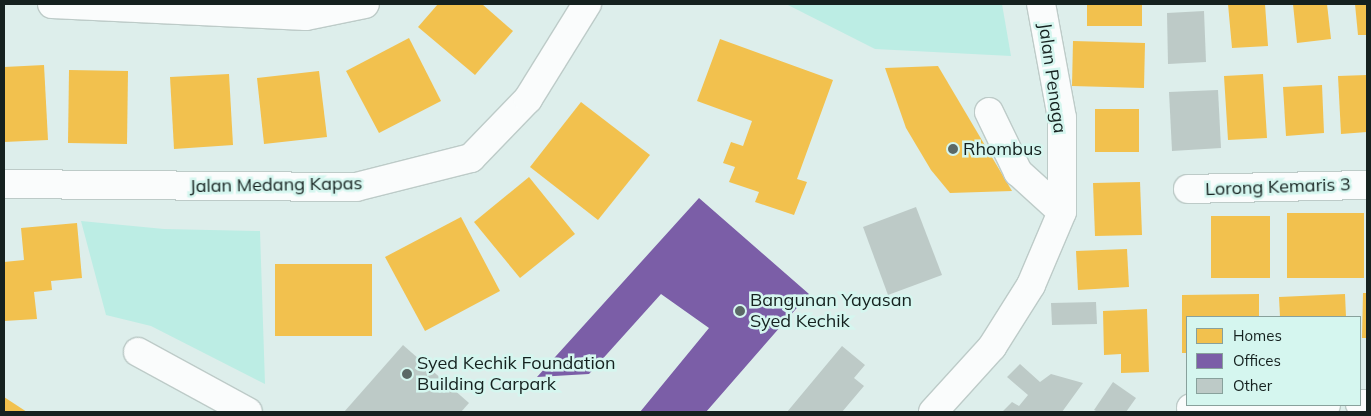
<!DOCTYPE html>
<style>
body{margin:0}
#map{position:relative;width:1371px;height:416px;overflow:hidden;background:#ddeeeb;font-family:Mulish,sans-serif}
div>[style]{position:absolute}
.green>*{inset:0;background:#bcede4}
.homes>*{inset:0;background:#f2c14e}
.offices>*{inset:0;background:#7b5ea7}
.building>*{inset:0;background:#bdcac7}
.roads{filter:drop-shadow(1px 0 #bdcbc8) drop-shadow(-1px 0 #bdcbc8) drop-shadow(0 1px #bdcbc8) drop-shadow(0 -1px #bdcbc8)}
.minor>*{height:28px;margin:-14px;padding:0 14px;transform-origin:14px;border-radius:14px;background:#fafcfc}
.dots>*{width:14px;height:14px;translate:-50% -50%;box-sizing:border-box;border:2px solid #d5f6ef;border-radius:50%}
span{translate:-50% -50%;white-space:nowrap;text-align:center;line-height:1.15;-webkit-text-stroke:5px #d5f6ef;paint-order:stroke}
.street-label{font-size:18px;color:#15211f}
.poi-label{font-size:18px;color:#15211f}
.left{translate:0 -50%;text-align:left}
.frame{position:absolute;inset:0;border:5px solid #15211f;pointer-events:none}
.legend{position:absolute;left:1186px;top:316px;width:175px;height:90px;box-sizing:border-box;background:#d5f6ef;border:1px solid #88a19c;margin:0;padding:6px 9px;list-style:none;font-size:15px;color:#15211f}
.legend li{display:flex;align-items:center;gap:10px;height:25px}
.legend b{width:25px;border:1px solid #88a19c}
</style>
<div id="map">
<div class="green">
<i style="clip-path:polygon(786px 4px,1002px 4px,1011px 56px,875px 49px)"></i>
<i style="clip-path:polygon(81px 221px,164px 229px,260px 231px,265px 384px,151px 326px,106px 315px)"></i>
</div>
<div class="homes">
<i style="clip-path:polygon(438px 4px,482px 4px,513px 31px,475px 75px,418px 27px)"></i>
<i style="clip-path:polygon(1087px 4px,1142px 4px,1142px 26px,1087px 26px)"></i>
<i style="clip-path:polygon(1228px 4px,1265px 4px,1268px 46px,1232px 48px)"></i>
<i style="clip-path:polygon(1293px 4px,1327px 4px,1331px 39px,1297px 43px)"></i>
<i style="clip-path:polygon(1355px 4px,1367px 4px,1367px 35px,1358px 35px)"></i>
<i style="clip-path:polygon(409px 38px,441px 101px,379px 133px,346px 71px)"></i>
<i style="clip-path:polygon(720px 39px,833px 80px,797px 179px,807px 182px,794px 215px,755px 202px,759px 192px,729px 182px,735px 167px,723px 163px,731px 142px,743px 146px,752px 121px,697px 101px)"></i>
<i style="clip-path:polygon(1073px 41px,1145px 43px,1144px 88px,1072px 86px)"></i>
<i style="clip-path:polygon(44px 65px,48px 140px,4px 142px,4px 67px)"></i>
<i style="clip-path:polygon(938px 66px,1012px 191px,950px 193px,931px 170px,906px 128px,885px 68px)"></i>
<i style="clip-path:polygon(69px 70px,128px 71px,127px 144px,68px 143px)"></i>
<i style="clip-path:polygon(319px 71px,327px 137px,264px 144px,257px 78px)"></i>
<i style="clip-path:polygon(229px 74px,233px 145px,174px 149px,170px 77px)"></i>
<i style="clip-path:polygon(1263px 74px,1267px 138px,1228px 140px,1224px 76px)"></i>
<i style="clip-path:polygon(1367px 75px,1367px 132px,1341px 134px,1338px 76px)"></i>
<i style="clip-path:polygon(1322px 85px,1324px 133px,1286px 136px,1283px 87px)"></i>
<i style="clip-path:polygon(581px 102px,650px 155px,598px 220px,530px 167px)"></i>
<i style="clip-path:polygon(1095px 109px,1139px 109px,1139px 152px,1095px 152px)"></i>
<i style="clip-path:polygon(529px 177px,575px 234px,520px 278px,474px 222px)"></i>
<i style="clip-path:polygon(1140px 182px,1142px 235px,1095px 236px,1093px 183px)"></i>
<i style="clip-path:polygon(1287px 213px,1364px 213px,1364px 278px,1287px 278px)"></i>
<i style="clip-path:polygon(1211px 216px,1270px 216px,1270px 278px,1211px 278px)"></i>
<i style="clip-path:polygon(461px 217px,500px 291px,425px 331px,385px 257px)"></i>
<i style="clip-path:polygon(77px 223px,82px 278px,51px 281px,52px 290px,34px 292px,37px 319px,4px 321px,4px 262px,24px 260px,21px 228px)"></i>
<i style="clip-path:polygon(1127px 249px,1129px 287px,1078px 290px,1076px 251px)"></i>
<i style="clip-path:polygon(275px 264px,372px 264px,372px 336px,275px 336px)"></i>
<i style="clip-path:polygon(1363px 293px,1367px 293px,1367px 338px,1362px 338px)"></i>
<i style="clip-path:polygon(1259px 294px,1259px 317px,1187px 317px,1187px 353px,1182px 353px,1182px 295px)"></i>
<i style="clip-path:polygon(1345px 294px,1346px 317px,1280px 317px,1279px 297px)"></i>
<i style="clip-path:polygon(1147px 309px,1149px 372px,1121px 373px,1121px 354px,1104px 355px,1103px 311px)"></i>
<i style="clip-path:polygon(4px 397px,27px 412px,4px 412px)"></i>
</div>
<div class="offices">
<i style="clip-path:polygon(699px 198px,809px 294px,706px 412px,640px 412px,709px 328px,661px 294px,589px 374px,537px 377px)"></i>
</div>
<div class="building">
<i style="clip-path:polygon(1204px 11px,1206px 62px,1168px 64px,1167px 13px)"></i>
<i style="clip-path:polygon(1218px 90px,1221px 148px,1172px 151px,1169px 92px)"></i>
<i style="clip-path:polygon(916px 207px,942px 275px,888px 295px,863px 227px)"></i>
<i style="clip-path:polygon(1096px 302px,1097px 324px,1052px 325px,1051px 303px)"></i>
<i style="clip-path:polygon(403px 345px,469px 403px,461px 412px,344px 412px)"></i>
<i style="clip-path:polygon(842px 346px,865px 365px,854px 378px,864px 386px,842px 412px,787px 412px)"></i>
<i style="clip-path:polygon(1020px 364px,1040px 382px,1051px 374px,1083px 383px,1062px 412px,1002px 412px,1012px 402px,1019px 406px,1028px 395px,1007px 377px)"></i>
<i style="clip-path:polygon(1113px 382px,1136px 398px,1126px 412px,1098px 412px,1094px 410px)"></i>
</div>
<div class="roads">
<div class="minor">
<i style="left:52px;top:4px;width:254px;rotate:2.7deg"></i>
<i style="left:306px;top:16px;width:60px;rotate:-11.5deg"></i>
<i style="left:989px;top:112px;width:67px;rotate:64.2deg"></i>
<i style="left:1018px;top:172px;width:59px;rotate:42.3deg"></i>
<i style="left:4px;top:184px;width:352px;rotate:0.5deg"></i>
<i style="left:356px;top:187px;width:119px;rotate:-14.2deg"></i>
<i style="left:471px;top:158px;width:82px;rotate:-46deg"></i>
<i style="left:528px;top:99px;width:112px;rotate:-58.2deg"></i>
<i style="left:1188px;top:189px;width:179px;rotate:-1.3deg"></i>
<i style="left:138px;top:352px;width:125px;rotate:28.6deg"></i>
<i style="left:1360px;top:404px;width:7px"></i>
<i style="left:1191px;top:408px;width:135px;rotate:-1.3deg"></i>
<i style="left:933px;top:412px;width:88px;rotate:-47.8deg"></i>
<i style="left:992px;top:347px;width:73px;rotate:-57.8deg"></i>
<i style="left:1031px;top:285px;width:79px;rotate:-67deg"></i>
<i style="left:1062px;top:212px;width:94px;rotate:-90deg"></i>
<i style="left:1062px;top:118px;width:116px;rotate:-100.4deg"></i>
</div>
</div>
<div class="dots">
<i style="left:953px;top:149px;background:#5b6966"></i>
<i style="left:740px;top:311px;background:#5b6966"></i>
<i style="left:407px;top:374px;background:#5b6966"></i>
</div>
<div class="street-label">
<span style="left:1052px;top:78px;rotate:82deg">Jalan Penaga</span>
<span style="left:276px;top:185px;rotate:-1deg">Jalan Medang Kapas</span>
<span style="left:1278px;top:187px;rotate:-2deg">Lorong Kemaris 3</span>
</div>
<div class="poi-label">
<span class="left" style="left:963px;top:149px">Rhombus</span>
<span class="left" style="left:750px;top:311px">Bangunan Yayasan<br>Syed Kechik</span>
<span class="left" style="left:417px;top:374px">Syed Kechik Foundation<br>Building Carpark</span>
</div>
<div class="frame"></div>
<ul class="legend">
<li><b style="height:14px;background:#f2c14e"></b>Homes</li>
<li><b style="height:14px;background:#7b5ea7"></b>Offices</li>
<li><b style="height:14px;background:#bdcac7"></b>Other</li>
</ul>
</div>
